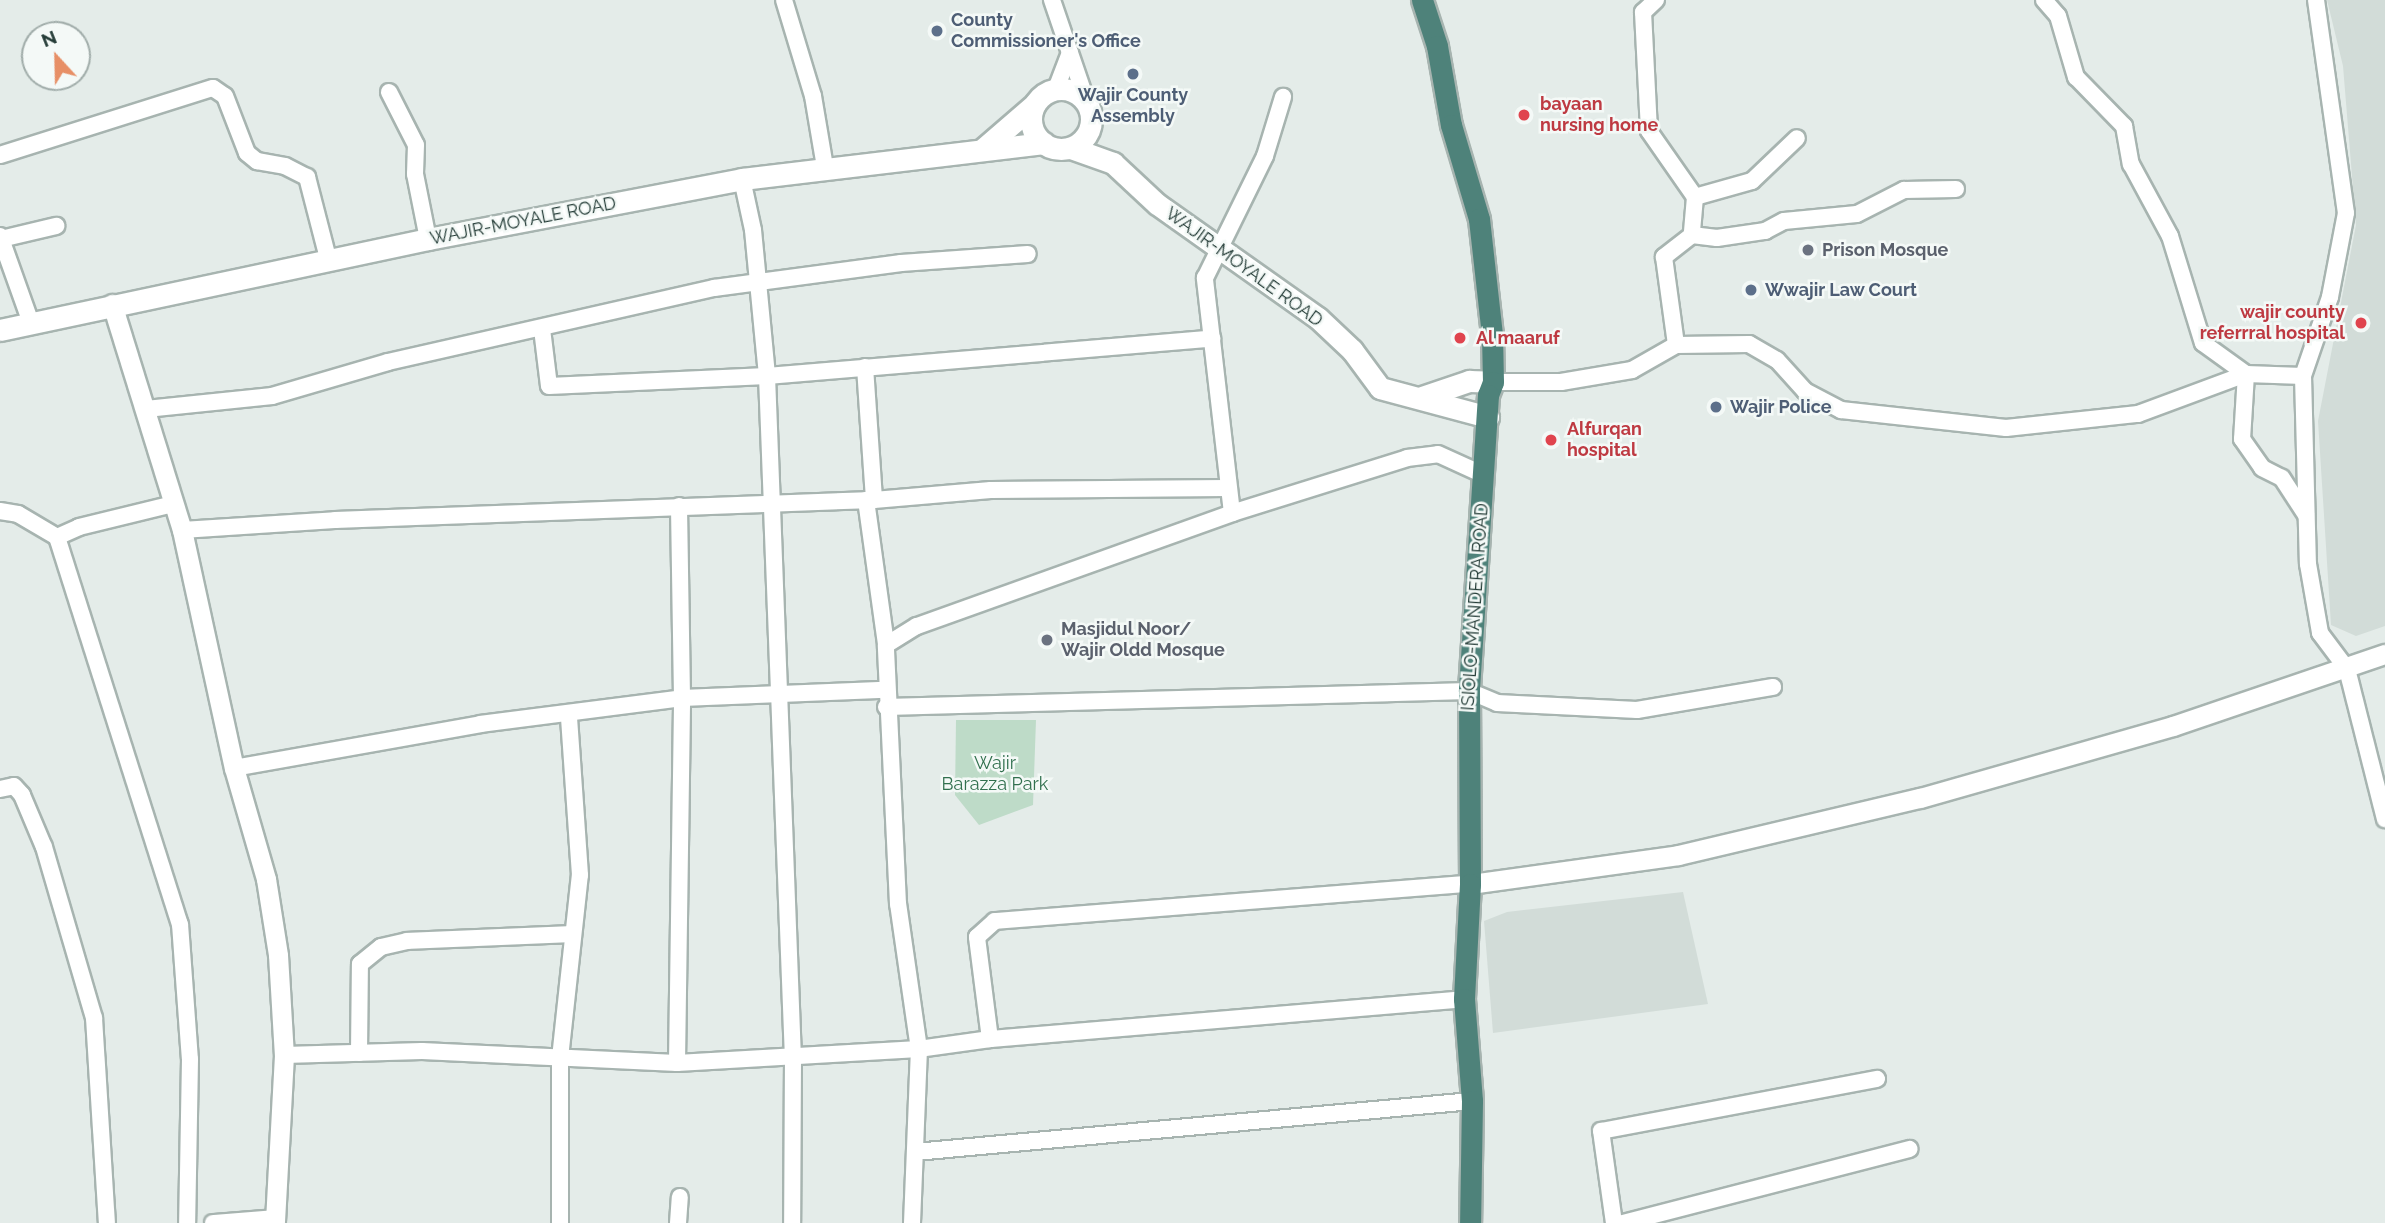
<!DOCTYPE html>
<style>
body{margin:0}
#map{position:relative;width:2385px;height:1223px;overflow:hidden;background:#e4ece9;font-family:Raleway,sans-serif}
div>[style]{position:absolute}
.built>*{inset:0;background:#d2dcd8}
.green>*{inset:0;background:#bedbc8}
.roads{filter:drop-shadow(2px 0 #a7b4b0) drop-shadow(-2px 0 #a7b4b0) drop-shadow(0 2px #a7b4b0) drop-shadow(0 -2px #a7b4b0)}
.minor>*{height:16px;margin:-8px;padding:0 8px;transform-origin:8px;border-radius:8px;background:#fff}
.tertiary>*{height:19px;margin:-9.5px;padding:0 9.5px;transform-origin:9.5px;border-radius:9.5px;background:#fff}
.secondary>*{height:21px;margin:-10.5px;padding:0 10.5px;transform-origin:10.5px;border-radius:10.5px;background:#fff}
.secondary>.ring{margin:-10.5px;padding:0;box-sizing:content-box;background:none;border:21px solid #fff;border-radius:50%}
.trunk>*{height:21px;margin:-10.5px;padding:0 10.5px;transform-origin:10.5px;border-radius:10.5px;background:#4e827a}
.dots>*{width:19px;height:19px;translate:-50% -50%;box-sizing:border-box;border:4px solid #f4f9f7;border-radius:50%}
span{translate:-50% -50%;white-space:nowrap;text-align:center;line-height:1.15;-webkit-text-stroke:5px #f4f9f7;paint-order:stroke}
.service-label{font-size:18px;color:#4e5e75;font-weight:700}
.left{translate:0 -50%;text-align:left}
.health-label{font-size:18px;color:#be3a42;font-weight:700}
.right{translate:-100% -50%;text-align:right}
.street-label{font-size:18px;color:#243c37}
.worship-label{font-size:18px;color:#5b616d;font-weight:700}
.park-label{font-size:18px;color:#31704e}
.north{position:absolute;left:21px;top:21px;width:70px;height:70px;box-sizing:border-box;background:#f4f9f7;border:2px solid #a1adaa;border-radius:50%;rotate:338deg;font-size:19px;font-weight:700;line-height:28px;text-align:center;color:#243c37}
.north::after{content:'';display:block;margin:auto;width:24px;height:32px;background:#e78f66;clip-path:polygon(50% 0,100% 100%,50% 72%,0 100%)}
</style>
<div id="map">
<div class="built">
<i style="clip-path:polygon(2327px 0,2385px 0,2385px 626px,2356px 636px,2331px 625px,2318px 421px,2356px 225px,2343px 66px)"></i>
<i style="clip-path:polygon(1683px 892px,1708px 1004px,1493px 1033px,1484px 921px,1507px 912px)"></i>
</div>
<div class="green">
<i style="clip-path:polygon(956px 720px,1036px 720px,1033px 805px,979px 825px,955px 795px)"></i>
</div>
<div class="roads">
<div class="minor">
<i style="left:784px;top:0;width:100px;rotate:73.2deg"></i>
<i style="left:813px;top:96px;width:72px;rotate:80.4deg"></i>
<i style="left:1052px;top:0;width:109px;rotate:71.2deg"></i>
<i style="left:1656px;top:0;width:18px;rotate:137deg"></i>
<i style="left:1643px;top:12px;width:119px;rotate:87.1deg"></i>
<i style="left:1649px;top:131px;width:80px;rotate:55.1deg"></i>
<i style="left:1695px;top:197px;width:38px;rotate:95deg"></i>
<i style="left:1692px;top:235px;width:36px;rotate:142deg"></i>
<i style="left:1664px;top:257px;width:89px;rotate:82.2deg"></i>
<i style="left:2044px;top:0;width:21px;rotate:49deg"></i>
<i style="left:2058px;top:16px;width:64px;rotate:73.6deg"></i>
<i style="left:2076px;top:77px;width:69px;rotate:45.6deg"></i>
<i style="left:2124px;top:126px;width:39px;rotate:80deg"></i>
<i style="left:2131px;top:164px;width:82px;rotate:61.6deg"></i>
<i style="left:2170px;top:236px;width:112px;rotate:72.9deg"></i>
<i style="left:2203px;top:343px;width:53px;rotate:35.8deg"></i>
<i style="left:2246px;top:374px;width:65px;rotate:93.5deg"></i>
<i style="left:2242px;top:439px;width:35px;rotate:55deg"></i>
<i style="left:2262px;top:468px;width:22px;rotate:27deg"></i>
<i style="left:2282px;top:478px;width:44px;rotate:57deg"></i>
<i style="left:2316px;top:0;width:215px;rotate:82deg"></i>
<i style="left:2346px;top:213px;width:86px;rotate:100.8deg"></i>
<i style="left:2330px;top:297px;width:83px;rotate:108.9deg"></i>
<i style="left:2303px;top:376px;width:188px;rotate:88.5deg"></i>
<i style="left:2308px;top:564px;width:70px;rotate:80.1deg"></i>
<i style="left:2320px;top:633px;width:45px;rotate:53.1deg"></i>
<i style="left:2347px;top:669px;width:155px;rotate:75.8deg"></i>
<i style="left:1056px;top:89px;width:39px;rotate:-69deg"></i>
<i style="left:389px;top:92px;width:59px;rotate:63deg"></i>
<i style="left:416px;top:145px;width:29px;rotate:92deg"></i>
<i style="left:415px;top:174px;width:66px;rotate:78.7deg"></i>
<i style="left:0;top:155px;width:223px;rotate:-17.5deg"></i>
<i style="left:213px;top:88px;width:14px;rotate:34deg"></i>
<i style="left:225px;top:96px;width:61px;rotate:68.9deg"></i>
<i style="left:247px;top:153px;width:13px;rotate:39deg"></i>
<i style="left:257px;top:161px;width:28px;rotate:10deg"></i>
<i style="left:285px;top:166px;width:25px;rotate:27deg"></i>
<i style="left:307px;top:177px;width:88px;rotate:75.5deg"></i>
<i style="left:742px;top:179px;width:52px;rotate:77.8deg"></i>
<i style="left:753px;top:230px;width:147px;rotate:84.5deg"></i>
<i style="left:767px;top:376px;width:682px;rotate:87.82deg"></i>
<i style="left:793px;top:1058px;width:165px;rotate:90.3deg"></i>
<i style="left:1695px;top:197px;width:59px;rotate:-15.7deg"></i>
<i style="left:1752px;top:181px;width:62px;rotate:-43.7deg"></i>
<i style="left:1692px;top:235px;width:25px;rotate:7deg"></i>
<i style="left:1717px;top:238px;width:49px;rotate:-8.3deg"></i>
<i style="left:1765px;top:231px;width:21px;rotate:-28deg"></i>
<i style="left:1784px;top:221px;width:73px;rotate:-5.5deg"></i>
<i style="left:1857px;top:214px;width:53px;rotate:-27.1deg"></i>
<i style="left:1904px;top:190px;width:52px;rotate:-1.1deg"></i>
<i style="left:0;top:236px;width:92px;rotate:70.4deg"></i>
<i style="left:1px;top:239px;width:57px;rotate:-13.3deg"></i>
<i style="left:542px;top:329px;width:57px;rotate:83deg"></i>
<i style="left:549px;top:386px;width:218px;rotate:-2.6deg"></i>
<i style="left:767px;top:376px;width:447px;rotate:-4.8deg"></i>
<i style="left:865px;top:367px;width:133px;rotate:86.1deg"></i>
<i style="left:1493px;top:382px;width:68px"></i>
<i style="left:1561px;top:382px;width:72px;rotate:-9.6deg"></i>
<i style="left:1632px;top:370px;width:51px;rotate:-29.6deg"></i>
<i style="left:1676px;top:345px;width:73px;rotate:-0.8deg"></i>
<i style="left:1749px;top:344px;width:32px;rotate:30deg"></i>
<i style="left:1777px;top:360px;width:42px;rotate:47.9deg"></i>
<i style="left:1805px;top:391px;width:41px;rotate:27.8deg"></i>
<i style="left:1841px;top:410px;width:166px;rotate:6.2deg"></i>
<i style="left:2006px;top:428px;width:133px;rotate:-6.1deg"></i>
<i style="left:2138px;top:414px;width:115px;rotate:-20.3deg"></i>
<i style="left:2246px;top:374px;width:57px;rotate:2deg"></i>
<i style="left:146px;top:409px;width:127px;rotate:-5.9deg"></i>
<i style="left:272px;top:396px;width:121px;rotate:-16.3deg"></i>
<i style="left:388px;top:362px;width:334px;rotate:-12.8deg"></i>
<i style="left:714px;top:288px;width:189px;rotate:-7.6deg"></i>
<i style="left:901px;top:263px;width:127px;rotate:-4.1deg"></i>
<i style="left:866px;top:500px;width:146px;rotate:82.1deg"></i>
<i style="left:0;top:511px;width:18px;rotate:9deg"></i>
<i style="left:18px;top:514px;width:45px;rotate:30.5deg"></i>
<i style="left:57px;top:537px;width:24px;rotate:-24deg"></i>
<i style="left:79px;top:527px;width:97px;rotate:-13.7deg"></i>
<i style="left:1232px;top:513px;width:237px;rotate:-96.6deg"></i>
<i style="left:1205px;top:278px;width:136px;rotate:-63.8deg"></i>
<i style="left:1265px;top:156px;width:62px;rotate:-73deg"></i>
<i style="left:182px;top:530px;width:153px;rotate:-3.7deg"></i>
<i style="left:335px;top:520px;width:539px;rotate:-2.13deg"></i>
<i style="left:874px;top:500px;width:117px;rotate:-4.9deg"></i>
<i style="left:991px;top:490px;width:236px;rotate:-0.5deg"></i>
<i style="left:57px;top:537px;width:406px;rotate:72.4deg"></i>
<i style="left:180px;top:924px;width:135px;rotate:85.8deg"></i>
<i style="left:190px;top:1059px;width:164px;rotate:91deg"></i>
<i style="left:886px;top:707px;width:583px;rotate:-1.57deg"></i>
<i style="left:1469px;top:691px;width:30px;rotate:23deg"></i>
<i style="left:1497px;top:703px;width:140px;rotate:2.9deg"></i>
<i style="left:1637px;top:710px;width:138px;rotate:-9.6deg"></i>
<i style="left:234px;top:768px;width:250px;rotate:-10.1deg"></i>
<i style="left:480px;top:724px;width:204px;rotate:-7.3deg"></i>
<i style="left:682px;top:698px;width:203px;rotate:-2.3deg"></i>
<i style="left:0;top:789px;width:14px;rotate:-12deg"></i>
<i style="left:14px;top:786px;width:12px;rotate:48deg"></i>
<i style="left:22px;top:795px;width:56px;rotate:67.1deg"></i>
<i style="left:44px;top:847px;width:178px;rotate:73.7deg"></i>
<i style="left:94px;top:1018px;width:205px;rotate:86.4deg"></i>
<i style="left:990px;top:1039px;width:103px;rotate:-97.3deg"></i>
<i style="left:977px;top:937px;width:24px;rotate:-42deg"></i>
<i style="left:995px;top:921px;width:476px;rotate:-4.5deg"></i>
<i style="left:359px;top:1053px;width:89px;rotate:-89.4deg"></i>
<i style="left:360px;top:964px;width:27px;rotate:-39deg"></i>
<i style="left:381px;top:947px;width:27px;rotate:-13deg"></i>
<i style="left:407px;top:941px;width:164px;rotate:-2.4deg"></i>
<i style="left:284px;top:1055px;width:138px;rotate:-1.7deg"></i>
<i style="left:422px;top:1051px;width:255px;rotate:2.7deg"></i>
<i style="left:677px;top:1063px;width:242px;rotate:-3.3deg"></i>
<i style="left:919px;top:1049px;width:72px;rotate:-8deg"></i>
<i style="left:990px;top:1039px;width:476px;rotate:-4.8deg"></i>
<i style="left:677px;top:1063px;width:365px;rotate:-89.2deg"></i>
<i style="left:682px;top:698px;width:192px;rotate:-90.9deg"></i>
<i style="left:915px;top:1152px;width:559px;rotate:-5.23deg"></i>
<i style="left:213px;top:1223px;width:62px;rotate:-4.6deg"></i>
<i style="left:560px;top:1223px;width:165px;rotate:-90deg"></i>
<i style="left:560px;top:1058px;width:184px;rotate:-83.8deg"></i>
<i style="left:580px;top:875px;width:159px;rotate:-94deg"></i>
<i style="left:678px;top:1223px;width:26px;rotate:-86deg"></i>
<i style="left:912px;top:1223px;width:174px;rotate:-87.7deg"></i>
<i style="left:919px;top:1049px;width:147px;rotate:-98.2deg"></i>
<i style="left:898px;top:904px;width:259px;rotate:-92.7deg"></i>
<i style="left:886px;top:645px;width:36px;rotate:-32deg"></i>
<i style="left:917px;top:626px;width:335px;rotate:-19.7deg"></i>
<i style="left:1232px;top:513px;width:183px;rotate:-17.4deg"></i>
<i style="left:1407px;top:458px;width:31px;rotate:-7deg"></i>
<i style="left:1438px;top:454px;width:51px;rotate:24.5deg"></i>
<i style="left:1614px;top:1223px;width:93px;rotate:-98deg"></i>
<i style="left:1601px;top:1131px;width:281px;rotate:-10.7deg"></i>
<i style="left:1623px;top:1223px;width:296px;rotate:-14.5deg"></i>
</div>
<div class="tertiary">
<i style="left:112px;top:304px;width:237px;rotate:72.8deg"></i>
<i style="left:182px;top:530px;width:244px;rotate:77.7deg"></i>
<i style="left:234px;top:768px;width:116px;rotate:73.9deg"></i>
<i style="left:266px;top:879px;width:77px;rotate:81deg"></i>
<i style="left:278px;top:955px;width:100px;rotate:86.6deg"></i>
<i style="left:284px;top:1055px;width:168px;rotate:93.1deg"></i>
<i style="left:1470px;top:884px;width:210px;rotate:-7.9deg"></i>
<i style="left:1678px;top:855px;width:249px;rotate:-13.3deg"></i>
<i style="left:1920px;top:798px;width:263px;rotate:-15.9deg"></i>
<i style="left:2173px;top:726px;width:224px;rotate:-18.8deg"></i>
</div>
<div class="secondary">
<i class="ring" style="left:1031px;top:89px;width:39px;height:39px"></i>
<i style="left:984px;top:148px;width:67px;rotate:-40.8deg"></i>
<i style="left:1071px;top:148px;width:45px;rotate:19.7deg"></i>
<i style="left:1113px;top:163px;width:60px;rotate:43deg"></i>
<i style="left:1157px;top:204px;width:197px;rotate:35.3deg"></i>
<i style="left:1318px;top:318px;width:47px;rotate:43.3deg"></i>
<i style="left:1352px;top:350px;width:47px;rotate:53.6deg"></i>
<i style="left:1380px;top:388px;width:112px;rotate:15deg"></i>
<i style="left:0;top:330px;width:438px;rotate:-12deg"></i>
<i style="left:428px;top:239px;width:320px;rotate:-10.8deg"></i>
<i style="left:742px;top:179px;width:304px;rotate:-6.8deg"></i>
<i style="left:1422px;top:397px;width:50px;rotate:-18.8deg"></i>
<i style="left:1469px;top:381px;width:24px;rotate:2deg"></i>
</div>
<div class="trunk">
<i style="left:1422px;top:0;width:48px;rotate:71.9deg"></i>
<i style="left:1437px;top:46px;width:80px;rotate:80deg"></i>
<i style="left:1451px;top:125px;width:98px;rotate:73.4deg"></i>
<i style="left:1479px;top:219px;width:116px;rotate:83.6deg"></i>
<i style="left:1492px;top:334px;width:48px;rotate:88.8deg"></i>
<i style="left:1493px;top:382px;width:14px;rotate:111deg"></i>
<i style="left:1488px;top:395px;width:297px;rotate:93.7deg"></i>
<i style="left:1469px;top:691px;width:193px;rotate:89.7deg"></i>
<i style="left:1470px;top:884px;width:115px;rotate:93deg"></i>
<i style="left:1464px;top:999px;width:102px;rotate:85.5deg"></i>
<i style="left:1472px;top:1101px;width:122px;rotate:90.9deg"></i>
</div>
</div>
<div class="dots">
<i style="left:937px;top:31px;background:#5c6f8a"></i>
<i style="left:1133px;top:74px;background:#5c6f8a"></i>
<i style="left:1524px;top:115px;background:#e0444e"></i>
<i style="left:1808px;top:250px;background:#6b7280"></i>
<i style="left:1751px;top:290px;background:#5c6f8a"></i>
<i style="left:2361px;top:323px;background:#e0444e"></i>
<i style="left:1460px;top:338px;background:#e0444e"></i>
<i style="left:1716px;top:407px;background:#5c6f8a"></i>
<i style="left:1551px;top:440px;background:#e0444e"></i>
<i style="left:1047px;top:640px;background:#6b7280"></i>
</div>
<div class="service-label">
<span class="left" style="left:951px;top:31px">County<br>Commissioner's Office</span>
<span style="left:1133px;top:106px">Wajir County<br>Assembly</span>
<span class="left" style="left:1765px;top:290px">Wwajir Law Court</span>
<span class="left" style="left:1730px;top:407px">Wajir Police</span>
</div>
<div class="health-label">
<span class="left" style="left:1540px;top:115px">bayaan<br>nursing home</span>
<span class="right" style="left:2345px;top:323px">wajir county<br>referrral hospital</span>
<span class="left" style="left:1476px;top:338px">Al maaruf</span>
<span class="left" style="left:1567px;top:440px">Alfurqan<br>hospital</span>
</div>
<div class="street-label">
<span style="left:523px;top:221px;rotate:-11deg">WAJIR-MOYALE ROAD</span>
<span style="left:1244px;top:267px;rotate:36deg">WAJIR-MOYALE ROAD</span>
<span style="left:1475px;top:607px;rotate:-86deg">ISIOLO-MANDERA ROAD</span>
</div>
<div class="worship-label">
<span class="left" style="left:1822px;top:250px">Prison Mosque</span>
<span class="left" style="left:1061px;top:640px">Masjidul Noor/<br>Wajir Oldd Mosque</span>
</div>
<div class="park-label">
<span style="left:995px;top:774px">Wajir<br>Barazza Park</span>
</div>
<div class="north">N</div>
</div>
